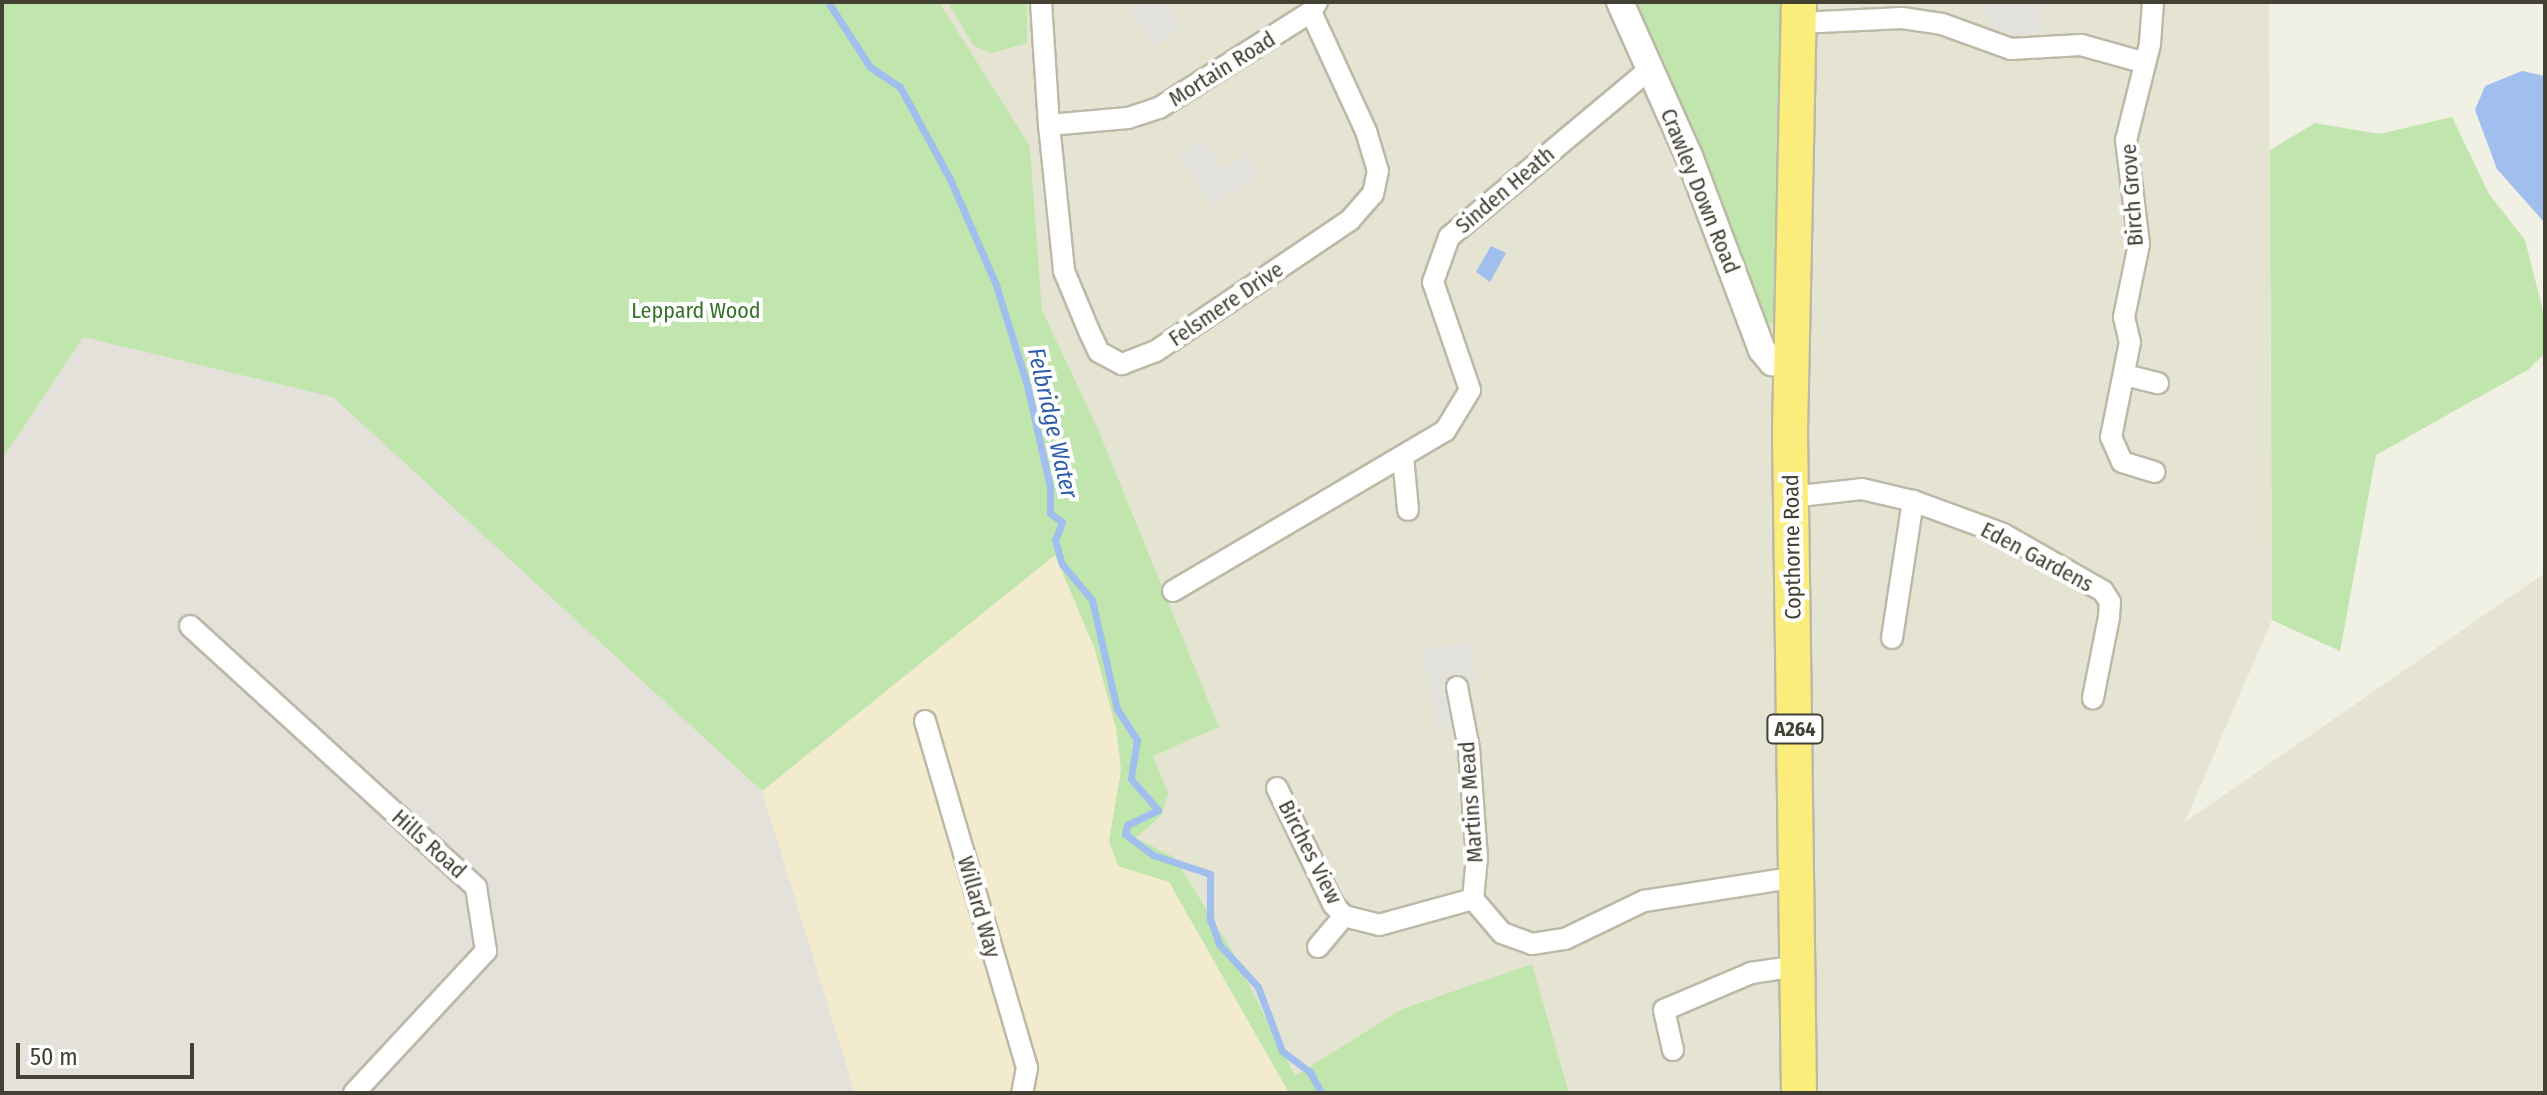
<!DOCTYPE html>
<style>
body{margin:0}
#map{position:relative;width:2547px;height:1095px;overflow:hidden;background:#f1f0e4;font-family:"Fira Sans Condensed",sans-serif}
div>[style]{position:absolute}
.residential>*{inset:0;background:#e5e3d2}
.commercial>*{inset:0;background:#f3ebce}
.industrial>*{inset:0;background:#e3e1d9}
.green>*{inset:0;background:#c0e5ad}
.parking>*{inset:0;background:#e2e1dc}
.water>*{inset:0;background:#a0beee}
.stream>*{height:7px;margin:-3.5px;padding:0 3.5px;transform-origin:3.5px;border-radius:3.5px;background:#a0beee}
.roads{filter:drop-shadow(2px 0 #bcb9a7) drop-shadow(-2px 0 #bcb9a7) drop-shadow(0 2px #bcb9a7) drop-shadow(0 -2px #bcb9a7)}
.minor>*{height:20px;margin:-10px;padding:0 10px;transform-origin:10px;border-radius:10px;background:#fff}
.tertiary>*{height:26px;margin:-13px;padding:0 13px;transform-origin:13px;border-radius:13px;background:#fff}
.trunk>*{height:34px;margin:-17px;padding:0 17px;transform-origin:17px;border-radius:17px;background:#faed7c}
span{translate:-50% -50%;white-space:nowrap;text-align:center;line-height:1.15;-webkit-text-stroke:8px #fff;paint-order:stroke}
.shield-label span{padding:2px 6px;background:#fff;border:2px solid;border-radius:6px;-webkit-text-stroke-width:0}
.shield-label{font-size:20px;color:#434034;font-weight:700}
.street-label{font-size:22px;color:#434034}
.park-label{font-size:22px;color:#367329}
.water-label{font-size:24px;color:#315eab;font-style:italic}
.frame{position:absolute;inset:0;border:4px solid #434034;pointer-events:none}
.scale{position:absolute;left:16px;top:1043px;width:178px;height:36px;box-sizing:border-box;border:4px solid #434034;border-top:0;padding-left:10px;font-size:24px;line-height:28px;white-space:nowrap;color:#434034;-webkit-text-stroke:6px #fff;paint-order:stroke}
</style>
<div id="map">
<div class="residential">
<i style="clip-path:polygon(939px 2px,2269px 2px,2272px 620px,2185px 822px,2545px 573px,2545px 1093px,1569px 1093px,1532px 964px,1402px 1009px,1295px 1077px,1230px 947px,1174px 857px,1136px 838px,1162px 815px,1153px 756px,1219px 727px,1098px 429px,1042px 310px,1030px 146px)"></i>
</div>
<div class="commercial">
<i style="clip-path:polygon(1055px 555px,1094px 647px,1116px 728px,1121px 770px,1109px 841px,1169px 882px,1289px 1093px,855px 1093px,762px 791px)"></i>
</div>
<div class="industrial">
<i style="clip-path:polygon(83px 337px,334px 397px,762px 791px,855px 1093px,2px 1093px,2px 460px)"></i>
</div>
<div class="green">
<i style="clip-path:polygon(2px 2px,939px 2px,1030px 146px,1042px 310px,1098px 429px,1219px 727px,1153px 756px,1168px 793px,1162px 815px,1136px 838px,1174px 857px,1230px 947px,1295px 1076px,1402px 1009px,1532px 964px,1569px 1093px,1289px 1093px,1169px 882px,1118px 866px,1109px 841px,1121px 770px,1116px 728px,1094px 647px,1055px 555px,762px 791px,333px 397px,83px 337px,2px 460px)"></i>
<i style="clip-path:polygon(947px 2px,1027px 2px,1027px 43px,992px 53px,974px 46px)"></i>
<i style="clip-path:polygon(1633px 2px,1784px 2px,1781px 317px,1774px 323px,1765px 324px)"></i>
<i style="clip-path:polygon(2452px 117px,2489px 194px,2525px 240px,2545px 319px,2545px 353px,2529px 369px,2376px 455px,2340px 651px,2272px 620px,2270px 150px,2315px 123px,2379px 134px)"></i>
</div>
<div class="parking">
<i style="clip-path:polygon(1136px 2px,1165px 2px,1183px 29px,1154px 46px,1127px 7px)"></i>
<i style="clip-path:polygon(1985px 2px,2041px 2px,2045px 30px,2012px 35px,1988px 26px)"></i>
<i style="clip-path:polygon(1202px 138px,1222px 169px,1247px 154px,1261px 175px,1210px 207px,1179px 154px)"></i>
<i style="clip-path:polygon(1469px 641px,1478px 683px,1457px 687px,1465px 723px,1438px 729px,1422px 651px)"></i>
</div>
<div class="water">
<i style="clip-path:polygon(2522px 71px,2545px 76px,2545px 223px,2497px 169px,2475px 110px,2485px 86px)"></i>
<i style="clip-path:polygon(1491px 246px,1506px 253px,1490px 282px,1476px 272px)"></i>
</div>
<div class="stream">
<i style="left:828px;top:2px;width:77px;rotate:57.1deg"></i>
<i style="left:870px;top:67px;width:36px;rotate:34deg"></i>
<i style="left:900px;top:87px;width:105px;rotate:61.5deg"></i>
<i style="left:950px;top:179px;width:116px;rotate:66.5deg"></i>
<i style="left:996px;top:285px;width:105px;rotate:72.8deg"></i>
<i style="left:1027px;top:385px;width:105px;rotate:77.3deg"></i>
<i style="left:1050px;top:487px;width:26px;rotate:90deg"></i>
<i style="left:1050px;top:513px;width:15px;rotate:37deg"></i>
<i style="left:1062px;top:522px;width:19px;rotate:111deg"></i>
<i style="left:1055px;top:540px;width:25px;rotate:74deg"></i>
<i style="left:1062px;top:564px;width:47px;rotate:50.2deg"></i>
<i style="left:1092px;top:600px;width:112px;rotate:77.1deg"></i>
<i style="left:1117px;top:709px;width:37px;rotate:57deg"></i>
<i style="left:1137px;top:740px;width:39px;rotate:99deg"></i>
<i style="left:1131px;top:779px;width:41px;rotate:48.9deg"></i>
<i style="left:1158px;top:810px;width:34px;rotate:154deg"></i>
<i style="left:1127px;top:825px;width:9px;rotate:103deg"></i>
<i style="left:1125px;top:834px;width:35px;rotate:37deg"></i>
<i style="left:1153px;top:855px;width:60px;rotate:18.4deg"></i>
<i style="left:1210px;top:874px;width:45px;rotate:90deg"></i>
<i style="left:1210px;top:919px;width:27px;rotate:70deg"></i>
<i style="left:1219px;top:944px;width:58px;rotate:47.8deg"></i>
<i style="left:1258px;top:987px;width:68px;rotate:69.4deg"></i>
<i style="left:1282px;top:1051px;width:35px;rotate:37deg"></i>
<i style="left:1310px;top:1072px;width:24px;rotate:62deg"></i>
</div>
<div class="roads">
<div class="minor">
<i style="left:1041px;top:2px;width:123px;rotate:86.3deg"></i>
<i style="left:1049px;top:125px;width:79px;rotate:-5.1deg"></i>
<i style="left:1128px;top:118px;width:33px;rotate:-18deg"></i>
<i style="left:1159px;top:108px;width:180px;rotate:-32.3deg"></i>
<i style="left:1311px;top:12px;width:12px;rotate:-59deg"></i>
<i style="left:2153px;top:2px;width:42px;rotate:94.1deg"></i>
<i style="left:2150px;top:44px;width:99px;rotate:104deg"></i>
<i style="left:2126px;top:140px;width:105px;rotate:82.9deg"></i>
<i style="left:2139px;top:244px;width:75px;rotate:101.6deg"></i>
<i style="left:2124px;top:317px;width:26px;rotate:77deg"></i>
<i style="left:2130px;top:342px;width:97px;rotate:101.3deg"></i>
<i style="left:2111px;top:437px;width:27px;rotate:66deg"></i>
<i style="left:2122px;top:462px;width:34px;rotate:17deg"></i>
<i style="left:1799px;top:23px;width:103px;rotate:-2.8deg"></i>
<i style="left:1902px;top:18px;width:40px;rotate:8.5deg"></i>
<i style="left:1942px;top:24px;width:73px;rotate:19.9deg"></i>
<i style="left:2011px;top:49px;width:70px;rotate:-3.3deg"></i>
<i style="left:2081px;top:45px;width:63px;rotate:15.6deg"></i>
<i style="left:1049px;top:125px;width:147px;rotate:84.1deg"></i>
<i style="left:1064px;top:271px;width:65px;rotate:67.4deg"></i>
<i style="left:1089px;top:331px;width:23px;rotate:65deg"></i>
<i style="left:1099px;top:352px;width:26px;rotate:28deg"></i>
<i style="left:1122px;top:364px;width:36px;rotate:-21deg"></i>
<i style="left:1156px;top:351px;width:234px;rotate:-34deg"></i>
<i style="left:1350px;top:220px;width:35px;rotate:-49deg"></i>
<i style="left:1373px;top:194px;width:24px;rotate:-78deg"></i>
<i style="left:1378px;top:171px;width:42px;rotate:-106.7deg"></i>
<i style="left:1366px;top:131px;width:131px;rotate:-114.8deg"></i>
<i style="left:2125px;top:375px;width:34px;rotate:14deg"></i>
<i style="left:1403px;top:457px;width:53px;rotate:84.6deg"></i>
<i style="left:1790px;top:497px;width:72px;rotate:-6.3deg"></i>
<i style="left:1862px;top:489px;width:52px;rotate:13.2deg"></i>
<i style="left:1913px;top:501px;width:96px;rotate:20.1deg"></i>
<i style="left:2003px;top:534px;width:115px;rotate:29.7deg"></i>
<i style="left:2103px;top:591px;width:13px;rotate:58deg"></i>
<i style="left:2110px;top:602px;width:15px;rotate:94deg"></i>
<i style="left:2109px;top:617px;width:83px;rotate:101.2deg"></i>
<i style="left:1173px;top:591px;width:316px;rotate:-30.5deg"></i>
<i style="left:1445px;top:431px;width:48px;rotate:-58.6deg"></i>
<i style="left:1470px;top:390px;width:114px;rotate:-108.9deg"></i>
<i style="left:1433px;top:282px;width:48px;rotate:-70.4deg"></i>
<i style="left:1449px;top:237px;width:262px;rotate:-39.9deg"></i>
<i style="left:190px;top:626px;width:387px;rotate:42.4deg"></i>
<i style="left:476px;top:887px;width:65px;rotate:81.1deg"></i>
<i style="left:486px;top:951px;width:194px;rotate:132.9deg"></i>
<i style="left:1892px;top:638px;width:139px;rotate:-81.3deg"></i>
<i style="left:1457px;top:687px;width:63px;rotate:79deg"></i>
<i style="left:1469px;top:749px;width:108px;rotate:85.8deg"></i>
<i style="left:1477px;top:857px;width:42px;rotate:95.4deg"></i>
<i style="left:1473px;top:899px;width:45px;rotate:49.5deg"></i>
<i style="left:1502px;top:933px;width:32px;rotate:20deg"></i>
<i style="left:1532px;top:944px;width:33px;rotate:-9deg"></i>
<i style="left:1565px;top:939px;width:88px;rotate:-25.7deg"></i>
<i style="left:1644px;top:901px;width:156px;rotate:-8.9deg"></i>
<i style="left:925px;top:721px;width:362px;rotate:73.6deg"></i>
<i style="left:1027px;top:1068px;width:25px;rotate:101deg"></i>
<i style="left:1277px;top:788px;width:129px;rotate:64.2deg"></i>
<i style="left:1333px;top:904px;width:16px;rotate:47deg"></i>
<i style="left:1344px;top:916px;width:36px;rotate:14deg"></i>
<i style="left:1379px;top:925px;width:98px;rotate:-15.5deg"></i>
<i style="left:1318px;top:947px;width:40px;rotate:-50deg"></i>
<i style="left:1673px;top:1050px;width:41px;rotate:-102.7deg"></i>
<i style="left:1664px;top:1010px;width:95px;rotate:-23deg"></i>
<i style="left:1751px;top:973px;width:48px;rotate:-8.5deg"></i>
</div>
<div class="tertiary">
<i style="left:1620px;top:2px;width:169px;rotate:65.9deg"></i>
<i style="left:1689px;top:156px;width:207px;rotate:69.4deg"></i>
<i style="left:1762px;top:350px;width:16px;rotate:50deg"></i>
<i style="left:1772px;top:362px;width:20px;rotate:6deg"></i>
</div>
<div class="trunk">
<i style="left:1799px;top:2px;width:429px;rotate:91.2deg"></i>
<i style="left:1790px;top:431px;width:662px;rotate:89.22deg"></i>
</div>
</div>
<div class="shield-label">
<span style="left:1795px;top:729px">A264</span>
</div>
<div class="street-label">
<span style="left:1222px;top:69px;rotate:-32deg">Mortain Road</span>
<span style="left:1505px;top:190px;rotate:-40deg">Sinden Heath</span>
<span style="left:1700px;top:191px;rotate:68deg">Crawley Down Road</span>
<span style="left:2132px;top:195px;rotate:-94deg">Birch Grove</span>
<span style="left:1226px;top:304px;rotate:-34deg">Felsmere Drive</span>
<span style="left:1792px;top:547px;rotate:-91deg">Copthorne Road</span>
<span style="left:2037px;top:557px;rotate:28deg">Eden Gardens</span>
<span style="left:1471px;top:802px;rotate:-94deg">Martins Mead</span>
<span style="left:429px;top:844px;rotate:42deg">Hills Road</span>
<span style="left:1310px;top:852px;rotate:63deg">Birches View</span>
<span style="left:979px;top:907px;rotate:74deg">Willard Way</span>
</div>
<div class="park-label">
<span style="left:696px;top:311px">Leppard Wood</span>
</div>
<div class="water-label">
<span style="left:1052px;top:423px;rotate:77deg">Felbridge Water</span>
</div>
<div class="frame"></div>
<div class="scale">50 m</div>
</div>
